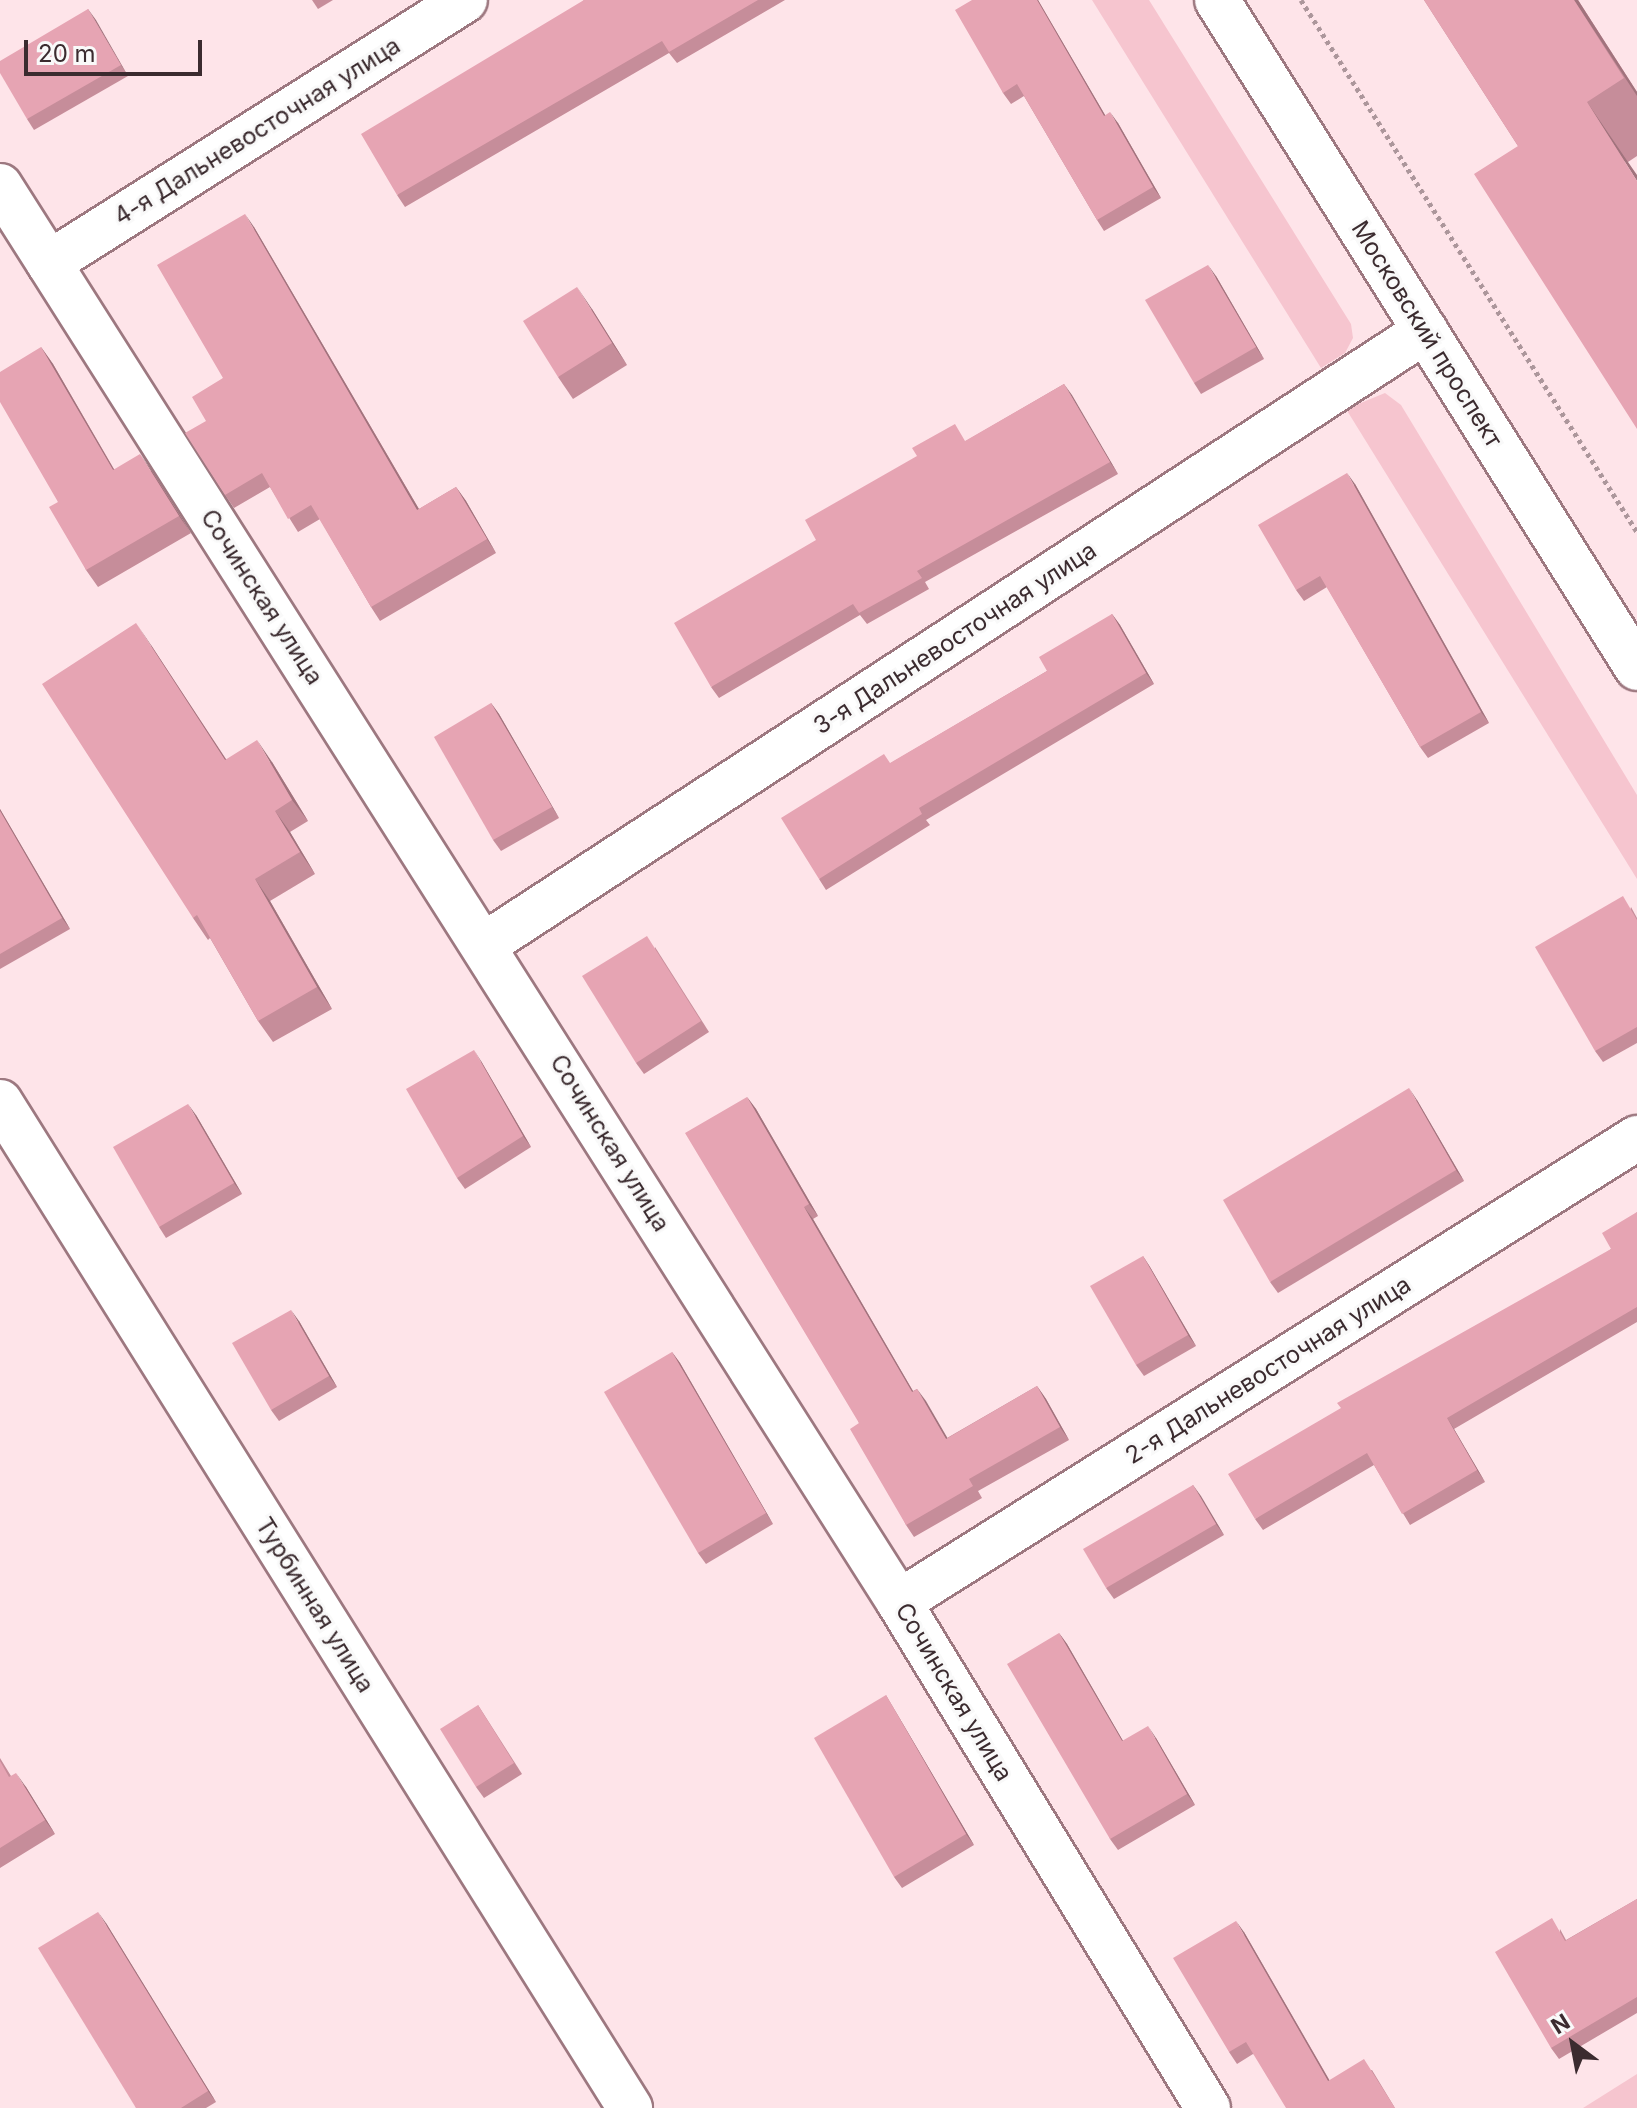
<!DOCTYPE html>
<meta charset="utf-8">
<style>
body{margin:0}
#map{position:relative;width:1637px;height:2108px;overflow:hidden;background:#fee4e9;font-family:Inter,sans-serif}
div>[style]{position:absolute}
.green>*{inset:0;background:#f6c5cf}
.path>*{height:5px;margin-top:-2.5px;transform-origin:0;background:repeating-linear-gradient(90deg,#ac969b 0 4px,transparent 0 8px)}
.roads{filter:drop-shadow(2px 0 #9d7880) drop-shadow(-2px 0 #9d7880) drop-shadow(0 2px #9d7880) drop-shadow(0 -2px #9d7880)}
.minor>*{height:44px;margin:-22px;padding:0 22px;transform-origin:22px;border-radius:22px;background:#fff}
.wall>*{inset:0;background:#c68d9a}
.shaded-wall>*{inset:0;background:#a1737d}
.building>*{inset:0;background:#e6a4b3}
span{translate:-50% -50%;white-space:nowrap;text-align:center;line-height:1.15;-webkit-text-stroke:6px #f9f9f9;paint-order:stroke}
.street-label{font-size:24px;color:#3b2b2f}
.north{position:absolute;left:1533px;top:2004px;width:80px;height:80px;-webkit-text-stroke:6px #f9f9f9;paint-order:stroke;rotate:328deg;font-size:22px;font-weight:700;line-height:32px;text-align:center;color:#3b2b2f}
.north::after{content:'';display:block;margin:auto;width:28px;height:36px;background:#3b2b2f;clip-path:polygon(50% 0,100% 100%,50% 72%,0 100%)}
.scale{position:absolute;left:24px;top:40px;width:178px;height:36px;box-sizing:border-box;border:4px solid #3b2b2f;border-top:0;padding-left:10px;font-size:24px;line-height:28px;white-space:nowrap;color:#3b2b2f;-webkit-text-stroke:6px #f9f9f9;paint-order:stroke}
</style>
<div id="map">
<div class="green">
<i style="clip-path:polygon(1092px 0,1149px 0,1351px 324px,1353px 338px,1345px 353px,1321px 368px)"></i>
<i style="clip-path:polygon(1385px 393px,1401px 405px,1637px 795px,1637px 879px,1346px 409px)"></i>
<i style="clip-path:polygon(1637px 2074px,1637px 2108px,1583px 2108px)"></i>
</div>
<div class="path">
<i style="left:1301px;top:0;width:629px;rotate:57.72deg"></i>
</div>
<div class="roads">
<div class="minor">
<i style="left:1217px;top:0;width:789px;rotate:57.84deg"></i>
<i style="left:0;top:186px;width:1677px;rotate:57.59deg"></i>
<i style="left:899px;top:1602px;width:593px;rotate:58.59deg"></i>
<i style="left:49px;top:263px;width:492px;rotate:-32.3deg"></i>
<i style="left:484px;top:945px;width:1124px;rotate:-33.12deg"></i>
<i style="left:0;top:1102px;width:1187px;rotate:57.94deg"></i>
<i style="left:899px;top:1602px;width:872px;rotate:-32.16deg"></i>
</div>
</div>
<div class="wall">
<i style="clip-path:polygon(312px 0,333px 0,318px 9px)"></i>
<i style="clip-path:polygon(584px 0,785px 0,677px 63px,669px 53px,405px 207px,397px 195px)"></i>
<i style="clip-path:polygon(972px 0,1038px 0,1105px 115px,1118px 123px,1161px 198px,1104px 231px,1097px 220px,1024px 96px,1011px 104px,1003px 93px)"></i>
<i style="clip-path:polygon(1424px 0,1578px 0,1637px 92px,1637px 156px,1628px 162px,1518px 146px)"></i>
<i style="clip-path:polygon(88px 9px,128px 76px,34px 130px,27px 119px)"></i>
<i style="clip-path:polygon(254px 227px,419px 509px,456px 487px,466px 501px,496px 553px,380px 621px,371px 607px,320px 519px,298px 532px,270px 487px,234px 508px,225px 495px,206px 421px,223px 378px)"></i>
<i style="clip-path:polygon(1216px 276px,1264px 359px,1201px 394px,1194px 383px)"></i>
<i style="clip-path:polygon(592px 309px,627px 365px,573px 399px,558px 377px)"></i>
<i style="clip-path:polygon(41px 347px,53px 364px,114px 469px,152px 471px,191px 533px,98px 587px,86px 570px,58px 502px)"></i>
<i style="clip-path:polygon(1064px 384px,1118px 474px,925px 582px,929px 589px,867px 624px,860px 615px,719px 698px,711px 687px,966px 441px)"></i>
<i style="clip-path:polygon(1355px 484px,1489px 723px,1428px 758px,1420px 747px,1327px 587px,1304px 601px,1296px 590px)"></i>
<i style="clip-path:polygon(1112px 614px,1120px 625px,1154px 684px,926px 820px,930px 825px,826px 890px,819px 879px,891px 763px,1047px 671px)"></i>
<i style="clip-path:polygon(151px 645px,226px 759px,272px 762px,308px 821px,290px 832px,315px 874px,270px 901px,332px 1009px,273px 1042px,258px 1021px,210px 938px,208px 940px,193px 918px)"></i>
<i style="clip-path:polygon(491px 703px,499px 714px,559px 818px,501px 851px,493px 840px)"></i>
<i style="clip-path:polygon(0 809px,70px 929px,0 969px)"></i>
<i style="clip-path:polygon(1631px 907px,1637px 918px,1637px 1043px,1603px 1062px,1595px 1051px)"></i>
<i style="clip-path:polygon(655px 947px,709px 1032px,644px 1074px,636px 1063px)"></i>
<i style="clip-path:polygon(481px 1061px,531px 1147px,465px 1189px,457px 1178px)"></i>
<i style="clip-path:polygon(747px 1097px,756px 1109px,818px 1216px,813px 1219px,913px 1391px,917px 1389px,947px 1438px,1037px 1386px,1046px 1399px,1069px 1440px,978px 1491px,982px 1498px,914px 1537px,906px 1525px,859px 1423px)"></i>
<i style="clip-path:polygon(1417px 1100px,1464px 1181px,1278px 1293px,1270px 1282px)"></i>
<i style="clip-path:polygon(196px 1115px,242px 1194px,166px 1238px,159px 1227px)"></i>
<i style="clip-path:polygon(1637px 1212px,1637px 1322px,1454px 1429px,1485px 1482px,1410px 1525px,1374px 1465px,1263px 1530px,1255px 1519px,1611px 1249px)"></i>
<i style="clip-path:polygon(1143px 1256px,1150px 1267px,1196px 1346px,1144px 1376px,1136px 1365px)"></i>
<i style="clip-path:polygon(299px 1321px,337px 1387px,279px 1421px,271px 1410px)"></i>
<i style="clip-path:polygon(672px 1352px,680px 1363px,773px 1524px,706px 1564px,698px 1553px)"></i>
<i style="clip-path:polygon(1193px 1485px,1224px 1535px,1114px 1599px,1106px 1588px)"></i>
<i style="clip-path:polygon(1059px 1633px,1067px 1644px,1123px 1741px,1156px 1738px,1195px 1805px,1118px 1850px,1110px 1839px)"></i>
<i style="clip-path:polygon(886px 1695px,893px 1707px,974px 1845px,902px 1888px,894px 1877px)"></i>
<i style="clip-path:polygon(478px 1705px,522px 1774px,484px 1798px,476px 1787px)"></i>
<i style="clip-path:polygon(0 1758px,11px 1776px,26px 1787px,55px 1834px,0 1868px)"></i>
<i style="clip-path:polygon(1637px 1899px,1637px 2013px,1559px 2059px,1551px 2048px,1560px 1929px,1566px 1940px)"></i>
<i style="clip-path:polygon(106px 1923px,216px 2102px,206px 2108px,136px 2108px)"></i>
<i style="clip-path:polygon(1244px 1932px,1330px 2081px,1372px 2070px,1395px 2108px,1253px 2054px,1237px 2064px,1229px 2052px)"></i>
</div>
<div class="shaded-wall">
<i style="clip-path:polygon(1037px 0,1038px 0,1112px 127px,1104px 116px)"></i>
<i style="clip-path:polygon(1574px 0,1578px 0,1637px 92px,1637px 96px)"></i>
<i style="clip-path:polygon(88px 9px,96px 20px,128px 76px,121px 65px)"></i>
<i style="clip-path:polygon(1587px 102px,1628px 162px,1637px 175px,1637px 181px)"></i>
<i style="clip-path:polygon(1110px 112px,1118px 123px,1161px 198px,1153px 187px)"></i>
<i style="clip-path:polygon(245px 214px,254px 227px,427px 523px,417px 510px)"></i>
<i style="clip-path:polygon(1208px 265px,1216px 276px,1264px 359px,1256px 347px)"></i>
<i style="clip-path:polygon(577px 287px,592px 309px,627px 365px,612px 343px)"></i>
<i style="clip-path:polygon(41px 347px,53px 364px,124px 487px,113px 470px)"></i>
<i style="clip-path:polygon(1064px 384px,1072px 395px,1118px 474px,1110px 462px)"></i>
<i style="clip-path:polygon(140px 454px,152px 471px,191px 533px,179px 516px)"></i>
<i style="clip-path:polygon(1347px 473px,1355px 484px,1489px 723px,1481px 712px)"></i>
<i style="clip-path:polygon(456px 487px,466px 501px,496px 553px,487px 539px)"></i>
<i style="clip-path:polygon(1112px 614px,1120px 625px,1154px 684px,1146px 673px)"></i>
<i style="clip-path:polygon(136px 623px,151px 645px,240px 781px,225px 760px)"></i>
<i style="clip-path:polygon(491px 703px,499px 714px,559px 818px,552px 807px)"></i>
<i style="clip-path:polygon(257px 740px,272px 762px,308px 821px,292px 800px)"></i>
<i style="clip-path:polygon(0 809px,70px 929px,62px 918px,0 811px)"></i>
<i style="clip-path:polygon(275px 811px,290px 832px,315px 874px,300px 852px)"></i>
<i style="clip-path:polygon(255px 879px,270px 901px,332px 1009px,317px 987px)"></i>
<i style="clip-path:polygon(474px 1050px,481px 1061px,531px 1147px,523px 1136px)"></i>
<i style="clip-path:polygon(1409px 1088px,1417px 1100px,1464px 1181px,1456px 1170px)"></i>
<i style="clip-path:polygon(747px 1097px,756px 1109px,818px 1216px,809px 1204px)"></i>
<i style="clip-path:polygon(188px 1104px,196px 1115px,242px 1194px,234px 1183px)"></i>
<i style="clip-path:polygon(804px 1207px,813px 1219px,921px 1405px,912px 1392px)"></i>
<i style="clip-path:polygon(1143px 1256px,1150px 1267px,1196px 1346px,1188px 1335px)"></i>
<i style="clip-path:polygon(291px 1310px,299px 1321px,337px 1387px,329px 1376px)"></i>
<i style="clip-path:polygon(672px 1352px,680px 1363px,773px 1524px,766px 1513px)"></i>
<i style="clip-path:polygon(1037px 1386px,1046px 1399px,1069px 1440px,1060px 1427px)"></i>
<i style="clip-path:polygon(917px 1389px,926px 1401px,955px 1451px,946px 1439px)"></i>
<i style="clip-path:polygon(1447px 1418px,1454px 1429px,1485px 1482px,1477px 1470px)"></i>
<i style="clip-path:polygon(1193px 1485px,1201px 1496px,1224px 1535px,1216px 1524px)"></i>
<i style="clip-path:polygon(1059px 1633px,1067px 1644px,1130px 1753px,1122px 1741px)"></i>
<i style="clip-path:polygon(886px 1695px,893px 1707px,974px 1845px,966px 1834px)"></i>
<i style="clip-path:polygon(1148px 1726px,1156px 1738px,1195px 1805px,1187px 1794px)"></i>
<i style="clip-path:polygon(16px 1773px,26px 1787px,55px 1834px,45px 1820px)"></i>
<i style="clip-path:polygon(98px 1912px,106px 1923px,216px 2102px,208px 2091px)"></i>
<i style="clip-path:polygon(1236px 1921px,1244px 1932px,1336px 2092px,1328px 2081px)"></i>
</div>
<div class="building">
<i style="clip-path:polygon(584px 0,758px 0,669px 52px,662px 41px,397px 195px,361px 134px)"></i>
<i style="clip-path:polygon(972px 0,1037px 0,1104px 116px,1110px 112px,1153px 187px,1097px 220px,1017px 84px,1003px 93px,955px 10px)"></i>
<i style="clip-path:polygon(1424px 0,1574px 0,1624px 78px,1587px 102px,1637px 181px,1637px 429px,1474px 174px,1518px 146px)"></i>
<i style="clip-path:polygon(88px 9px,121px 65px,27px 119px,0 73px,0 61px)"></i>
<i style="clip-path:polygon(245px 214px,417px 510px,456px 487px,487px 539px,371px 607px,311px 505px,288px 519px,262px 473px,225px 495px,185px 433px,206px 421px,192px 397px,223px 378px,157px 265px)"></i>
<i style="clip-path:polygon(1208px 265px,1256px 347px,1194px 383px,1145px 300px)"></i>
<i style="clip-path:polygon(577px 287px,612px 343px,558px 377px,523px 321px)"></i>
<i style="clip-path:polygon(41px 347px,113px 470px,140px 454px,179px 516px,86px 570px,49px 507px,58px 502px,0 402px,0 372px)"></i>
<i style="clip-path:polygon(1064px 384px,1110px 462px,917px 571px,922px 578px,859px 613px,853px 604px,711px 687px,674px 623px,816px 540px,805px 520px,917px 456px,912px 448px,955px 424px,965px 441px)"></i>
<i style="clip-path:polygon(1347px 473px,1481px 712px,1420px 747px,1320px 576px,1296px 590px,1258px 525px)"></i>
<i style="clip-path:polygon(1112px 614px,1146px 673px,919px 808px,922px 814px,819px 879px,781px 818px,884px 754px,890px 763px,1047px 671px,1039px 657px)"></i>
<i style="clip-path:polygon(136px 623px,225px 760px,257px 740px,292px 800px,275px 811px,300px 852px,255px 879px,317px 987px,258px 1021px,197px 915px,193px 918px,42px 684px)"></i>
<i style="clip-path:polygon(491px 703px,552px 807px,493px 840px,434px 737px)"></i>
<i style="clip-path:polygon(0 811px,62px 918px,0 954px)"></i>
<i style="clip-path:polygon(1623px 896px,1637px 920px,1637px 1027px,1595px 1051px,1535px 947px)"></i>
<i style="clip-path:polygon(647px 936px,701px 1021px,636px 1063px,582px 976px)"></i>
<i style="clip-path:polygon(474px 1050px,523px 1136px,457px 1178px,406px 1089px)"></i>
<i style="clip-path:polygon(1409px 1088px,1456px 1170px,1270px 1282px,1223px 1200px)"></i>
<i style="clip-path:polygon(747px 1097px,809px 1204px,804px 1207px,912px 1392px,917px 1389px,946px 1439px,1037px 1386px,1060px 1427px,969px 1479px,973px 1486px,906px 1525px,850px 1429px,859px 1423px,685px 1133px)"></i>
<i style="clip-path:polygon(188px 1104px,234px 1183px,159px 1227px,113px 1147px)"></i>
<i style="clip-path:polygon(1637px 1212px,1637px 1307px,1447px 1418px,1477px 1470px,1402px 1514px,1367px 1453px,1255px 1519px,1228px 1474px,1341px 1408px,1337px 1403px,1611px 1249px,1602px 1233px)"></i>
<i style="clip-path:polygon(1143px 1256px,1188px 1335px,1136px 1365px,1090px 1286px)"></i>
<i style="clip-path:polygon(291px 1310px,329px 1376px,271px 1410px,232px 1343px)"></i>
<i style="clip-path:polygon(672px 1352px,766px 1513px,698px 1553px,604px 1392px)"></i>
<i style="clip-path:polygon(1193px 1485px,1216px 1524px,1106px 1588px,1083px 1549px)"></i>
<i style="clip-path:polygon(1059px 1633px,1122px 1741px,1148px 1726px,1187px 1794px,1110px 1839px,1007px 1664px)"></i>
<i style="clip-path:polygon(886px 1695px,966px 1834px,894px 1877px,814px 1738px)"></i>
<i style="clip-path:polygon(478px 1705px,514px 1763px,476px 1787px,440px 1729px)"></i>
<i style="clip-path:polygon(0 1761px,9px 1777px,16px 1773px,45px 1820px,0 1848px)"></i>
<i style="clip-path:polygon(1637px 1899px,1637px 1997px,1551px 2048px,1495px 1952px,1552px 1918px,1565px 1941px)"></i>
<i style="clip-path:polygon(98px 1912px,208px 2091px,181px 2108px,136px 2108px,38px 1948px)"></i>
<i style="clip-path:polygon(1236px 1921px,1328px 2081px,1364px 2059px,1395px 2108px,1286px 2108px,1246px 2042px,1229px 2052px,1173px 1958px)"></i>
</div>
<div class="street-label">
<span style="left:257px;top:131px;rotate:-32deg">4-я Дальневосточная улица</span>
<span style="left:1427px;top:334px;rotate:58deg">Московский проспект</span>
<span style="left:262px;top:597px;rotate:57deg">Сочинская улица</span>
<span style="left:955px;top:638px;rotate:-33deg">3-я Дальневосточная улица</span>
<span style="left:610px;top:1143px;rotate:58deg">Сочинская улица</span>
<span style="left:1268px;top:1370px;rotate:-32deg">2-я Дальневосточная улица</span>
<span style="left:315px;top:1605px;rotate:58deg">Турбинная улица</span>
<span style="left:954px;top:1692px;rotate:59deg">Сочинская улица</span>
</div>
<div class="north">N</div>
<div class="scale">20 m</div>
</div>
